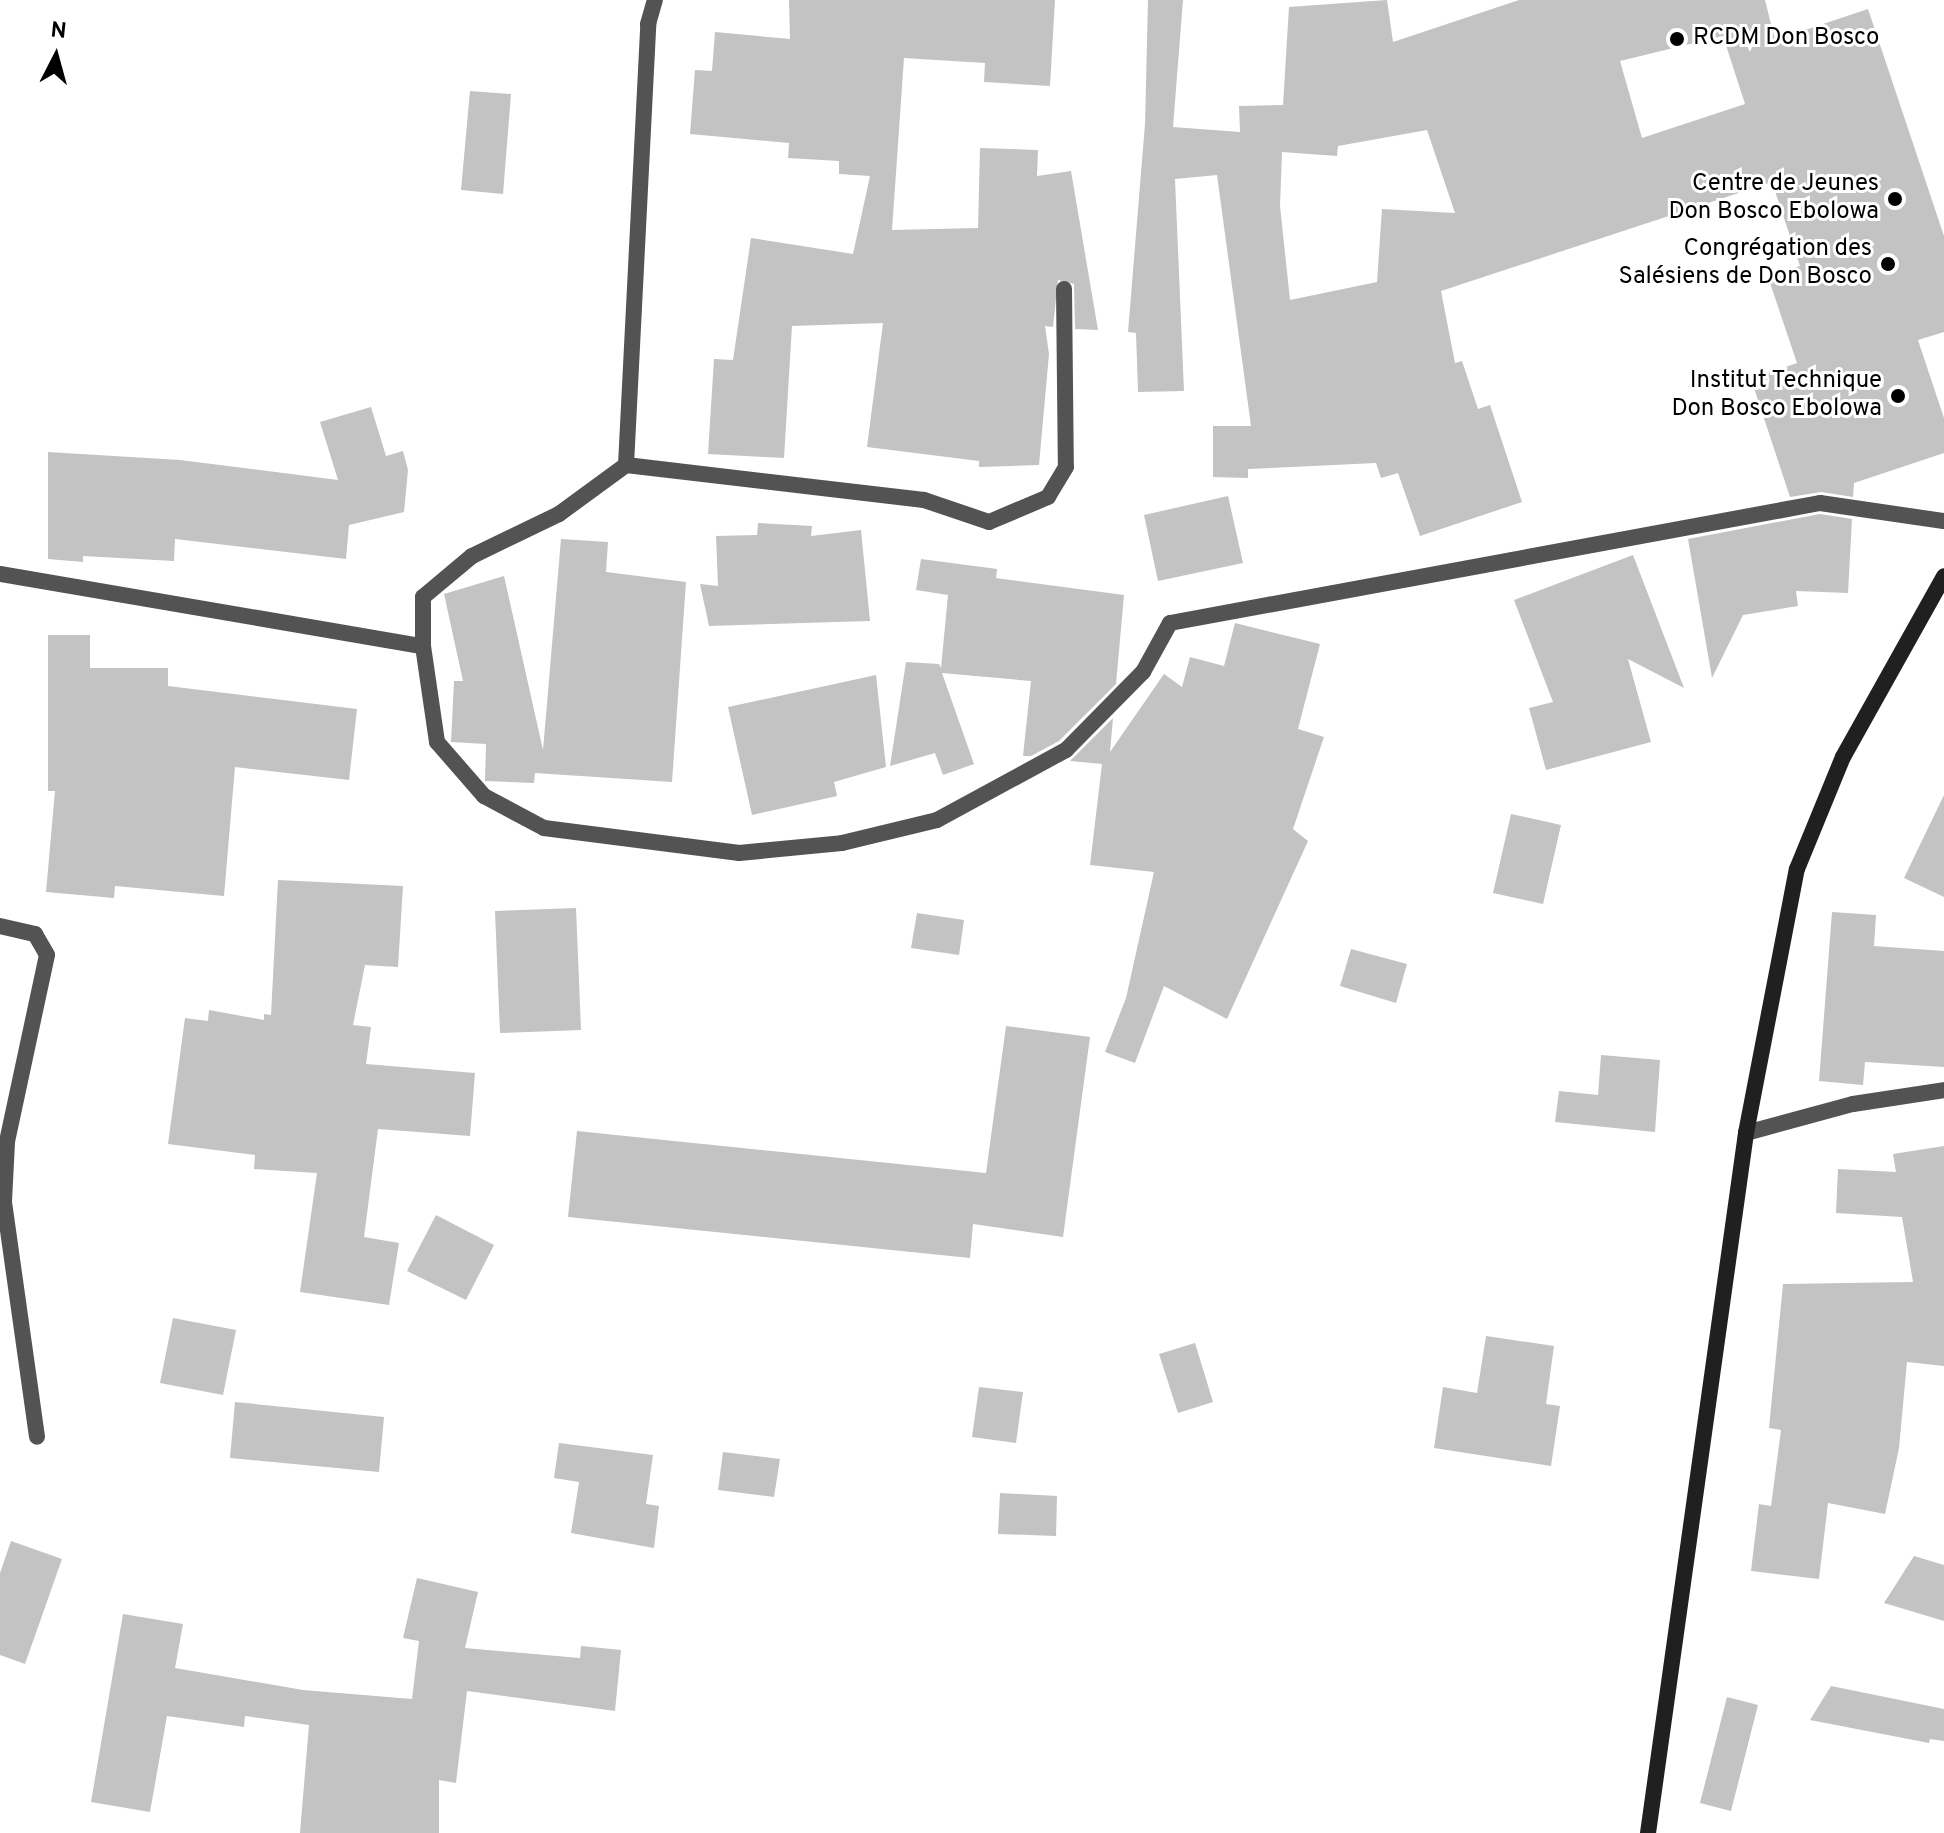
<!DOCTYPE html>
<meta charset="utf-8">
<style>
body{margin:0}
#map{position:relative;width:1944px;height:1833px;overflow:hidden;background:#fff;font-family:Overpass,sans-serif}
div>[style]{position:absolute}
.building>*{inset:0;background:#c3c3c3}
.street>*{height:16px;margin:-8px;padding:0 8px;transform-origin:8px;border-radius:8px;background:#535353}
.secondary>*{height:16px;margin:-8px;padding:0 8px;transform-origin:8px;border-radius:8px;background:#202020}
.dots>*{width:22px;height:22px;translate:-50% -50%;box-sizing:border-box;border:4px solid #fff;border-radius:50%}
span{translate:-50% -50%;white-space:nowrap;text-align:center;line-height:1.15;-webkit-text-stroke:6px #fff;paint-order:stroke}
.poi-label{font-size:24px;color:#000}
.left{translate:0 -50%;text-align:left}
.right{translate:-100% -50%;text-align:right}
.north{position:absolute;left:16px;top:16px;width:80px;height:80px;-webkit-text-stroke:6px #fff;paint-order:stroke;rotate:6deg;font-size:22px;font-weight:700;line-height:32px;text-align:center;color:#000}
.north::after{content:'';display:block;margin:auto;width:28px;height:36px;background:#000;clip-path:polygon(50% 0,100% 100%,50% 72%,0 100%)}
</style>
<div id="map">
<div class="building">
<i style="clip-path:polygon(789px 0,1055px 0,1050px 86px,984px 82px,985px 63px,904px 58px,892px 230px,978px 228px,980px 148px,1038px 150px,1037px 176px,1071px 171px,1098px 330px,1075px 329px,1074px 284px,1058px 280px,1053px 327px,1045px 326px,1049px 354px,1039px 465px,979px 467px,979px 461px,867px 447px,883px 323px,792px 326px,784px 458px,708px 454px,714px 359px,733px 360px,751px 238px,853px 254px,870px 176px,839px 174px,839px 161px,788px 158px,789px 143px,690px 134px,695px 70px,712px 71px,715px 32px,790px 39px)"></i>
<i style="clip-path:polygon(evenodd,1148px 0,1183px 0,1173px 127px,1240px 132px,1239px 106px,1283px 105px,1289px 7px,1387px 0,1393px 42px,1519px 0,1765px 0,1775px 40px,1868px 9px,1944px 236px,1944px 332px,1918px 340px,1944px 418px,1944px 453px,1854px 483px,1853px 497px,1821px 492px,1790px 497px,1751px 379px,1797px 363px,1768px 277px,1800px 266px,1772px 182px,1441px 291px,1455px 363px,1462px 361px,1478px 409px,1490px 405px,1522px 502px,1420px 536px,1398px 473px,1381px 478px,1376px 463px,1248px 469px,1248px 478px,1213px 477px,1213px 426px,1251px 426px,1217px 175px,1175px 179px,1184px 391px,1138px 392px,1136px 333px,1128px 332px,1145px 124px,1148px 0,1723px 36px,1745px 104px,1642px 138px,1620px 61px,1723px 36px,1148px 0,1427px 130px,1455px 213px,1382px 209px,1377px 282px,1290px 300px,1280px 206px,1282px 152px,1337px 156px,1338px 146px,1427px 130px)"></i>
<i style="clip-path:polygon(470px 91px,511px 94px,503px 194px,461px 190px)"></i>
<i style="clip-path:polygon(371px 407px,386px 456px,403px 451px,408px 470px,404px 512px,349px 525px,346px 559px,175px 539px,174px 561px,83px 556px,83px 562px,48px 559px,48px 452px,180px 460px,338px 480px,320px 422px)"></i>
<i style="clip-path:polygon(1228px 496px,1243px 563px,1158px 581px,1144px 515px)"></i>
<i style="clip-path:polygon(1820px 514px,1852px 519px,1848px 593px,1796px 591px,1798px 606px,1743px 615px,1712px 678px,1688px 539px)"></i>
<i style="clip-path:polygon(758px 523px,812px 526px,811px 536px,861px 530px,870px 621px,709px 626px,700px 584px,718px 586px,716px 536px,757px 535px)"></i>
<i style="clip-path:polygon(561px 539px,608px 542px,606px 572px,686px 582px,672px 782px,535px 773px,534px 783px,485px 781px,486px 744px,451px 742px,454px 681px,463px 681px,444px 594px,504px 576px,543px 750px)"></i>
<i style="clip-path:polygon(1633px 555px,1684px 688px,1628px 659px,1651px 742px,1546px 770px,1529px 708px,1553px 702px,1514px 600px)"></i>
<i style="clip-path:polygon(921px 559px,997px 569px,996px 578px,1124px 595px,1116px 684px,1059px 741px,1031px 756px,1023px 756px,1031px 681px,942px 673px,974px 764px,943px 775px,935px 753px,890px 766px,906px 662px,939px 664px,941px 668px,948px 595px,916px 590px)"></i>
<i style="clip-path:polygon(1235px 623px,1320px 644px,1298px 729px,1324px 737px,1293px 829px,1308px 841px,1227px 1019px,1164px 986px,1135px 1063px,1105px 1052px,1126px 998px,1154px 872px,1090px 865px,1102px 764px,1070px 761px,1113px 718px,1110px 752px,1164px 674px,1182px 687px,1190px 657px,1224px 666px)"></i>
<i style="clip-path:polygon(48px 635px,90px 635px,90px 668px,168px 668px,168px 686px,357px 709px,349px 780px,235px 767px,224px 896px,115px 886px,114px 898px,46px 892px,55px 791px,48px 791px)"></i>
<i style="clip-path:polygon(876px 675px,886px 767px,834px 782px,837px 796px,752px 815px,728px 707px)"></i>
<i style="clip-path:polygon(1944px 795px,1944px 897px,1904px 878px)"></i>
<i style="clip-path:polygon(1511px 814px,1561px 825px,1543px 904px,1493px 893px)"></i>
<i style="clip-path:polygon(278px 880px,403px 886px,398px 967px,365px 965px,353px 1025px,371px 1027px,366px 1064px,475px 1073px,470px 1136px,378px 1129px,364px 1237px,399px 1243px,389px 1305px,300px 1292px,317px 1173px,254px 1169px,255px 1155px,168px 1144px,185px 1018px,208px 1021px,209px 1010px,264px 1020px,264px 1014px,271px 1015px)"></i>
<i style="clip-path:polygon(576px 908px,581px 1030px,500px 1033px,495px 911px)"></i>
<i style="clip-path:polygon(1832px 912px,1876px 915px,1874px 946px,1944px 951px,1944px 1067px,1865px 1062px,1863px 1085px,1819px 1081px)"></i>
<i style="clip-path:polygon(917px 913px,964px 920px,959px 955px,911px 948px)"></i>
<i style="clip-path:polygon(1351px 949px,1407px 964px,1396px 1003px,1340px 986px)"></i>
<i style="clip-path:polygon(1006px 1026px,1090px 1037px,1063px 1237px,973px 1224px,970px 1258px,568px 1217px,577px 1131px,986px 1173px)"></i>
<i style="clip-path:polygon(1601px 1055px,1660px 1060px,1655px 1132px,1555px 1122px,1559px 1091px,1598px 1095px)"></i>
<i style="clip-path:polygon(1944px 1146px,1944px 1366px,1907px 1362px,1899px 1448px,1885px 1514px,1828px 1503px,1819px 1579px,1751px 1571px,1759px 1504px,1771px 1506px,1781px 1430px,1769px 1428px,1783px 1284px,1913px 1282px,1902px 1217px,1836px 1213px,1838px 1169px,1896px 1172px,1893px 1154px)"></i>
<i style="clip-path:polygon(436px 1215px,494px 1245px,466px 1300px,407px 1271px)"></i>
<i style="clip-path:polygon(173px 1318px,236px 1330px,223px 1395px,160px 1383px)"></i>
<i style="clip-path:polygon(1486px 1336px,1554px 1346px,1546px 1404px,1560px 1406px,1551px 1466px,1434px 1448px,1443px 1387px,1477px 1393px)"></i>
<i style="clip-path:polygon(1195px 1343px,1213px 1402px,1178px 1413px,1159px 1354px)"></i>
<i style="clip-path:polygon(979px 1387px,1023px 1392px,1016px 1443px,972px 1437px)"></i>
<i style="clip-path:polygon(235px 1402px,384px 1417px,379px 1472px,230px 1458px)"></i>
<i style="clip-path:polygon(559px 1443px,653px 1455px,646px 1504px,659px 1506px,654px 1548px,571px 1533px,579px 1482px,554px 1478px)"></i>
<i style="clip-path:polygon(723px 1452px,780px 1459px,774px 1497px,718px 1490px)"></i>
<i style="clip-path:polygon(1000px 1493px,1057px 1496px,1056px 1536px,998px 1534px)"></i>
<i style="clip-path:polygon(11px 1541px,62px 1559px,25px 1664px,0 1655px,0 1573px)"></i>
<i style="clip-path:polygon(1914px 1556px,1944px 1565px,1944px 1621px,1884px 1603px)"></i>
<i style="clip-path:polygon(417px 1578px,478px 1592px,465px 1648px,580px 1658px,581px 1646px,621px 1650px,615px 1711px,467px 1691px,456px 1783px,439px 1780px,439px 1833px,300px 1833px,309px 1725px,245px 1716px,244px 1727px,167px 1716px,150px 1812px,91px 1802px,123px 1614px,183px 1624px,175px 1668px,303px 1690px,412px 1699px,419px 1641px,403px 1638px)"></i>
<i style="clip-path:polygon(1831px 1686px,1944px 1709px,1944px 1741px,1930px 1739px,1929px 1743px,1810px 1720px)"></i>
<i style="clip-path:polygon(1727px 1697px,1758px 1705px,1731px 1811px,1700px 1803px)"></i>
</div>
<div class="street">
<i style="left:1064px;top:289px;width:178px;rotate:89.4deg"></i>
<i style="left:1066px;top:467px;width:35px;rotate:121deg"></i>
<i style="left:1048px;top:497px;width:64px;rotate:157deg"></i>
<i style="left:989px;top:522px;width:69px;rotate:-161.3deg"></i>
<i style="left:924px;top:500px;width:300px;rotate:-173.3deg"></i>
<i style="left:626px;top:465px;width:83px;rotate:143.8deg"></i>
<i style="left:559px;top:514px;width:97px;rotate:154.2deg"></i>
<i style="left:472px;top:556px;width:64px;rotate:140.1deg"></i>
<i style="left:423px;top:597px;width:49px;rotate:90deg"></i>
<i style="left:423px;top:646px;width:97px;rotate:81.7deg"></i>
<i style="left:437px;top:742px;width:72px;rotate:49deg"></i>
<i style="left:484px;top:796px;width:68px;rotate:28.1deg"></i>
<i style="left:544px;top:828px;width:197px;rotate:7.3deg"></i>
<i style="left:739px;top:853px;width:103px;rotate:-5.5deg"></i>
<i style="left:842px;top:843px;width:98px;rotate:-13.6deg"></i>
<i style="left:937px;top:820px;width:147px;rotate:-28.5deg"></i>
<i style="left:1066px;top:750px;width:110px;rotate:-45.4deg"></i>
<i style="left:1143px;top:672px;width:56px;rotate:-61.1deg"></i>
<i style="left:1170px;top:623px;width:661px;rotate:-10.46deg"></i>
<i style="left:1820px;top:503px;width:125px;rotate:8.3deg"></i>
<i style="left:626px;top:465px;width:442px;rotate:-87.1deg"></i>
<i style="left:648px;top:24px;width:25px;rotate:-74deg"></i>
<i style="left:0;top:574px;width:429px;rotate:9.7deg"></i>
<i style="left:0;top:926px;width:36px;rotate:13deg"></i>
<i style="left:35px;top:934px;width:24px;rotate:60deg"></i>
<i style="left:47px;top:955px;width:191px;rotate:102.1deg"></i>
<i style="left:7px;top:1142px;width:60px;rotate:92.9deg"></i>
<i style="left:4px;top:1202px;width:237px;rotate:82deg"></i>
<i style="left:1746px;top:1133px;width:111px;rotate:-15.2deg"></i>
<i style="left:1853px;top:1104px;width:92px;rotate:-8.7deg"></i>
</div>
<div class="secondary">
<i style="left:1648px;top:1833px;width:707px;rotate:-82.03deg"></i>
<i style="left:1746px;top:1133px;width:269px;rotate:-79.1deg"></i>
<i style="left:1797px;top:869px;width:121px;rotate:-67.7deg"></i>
<i style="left:1843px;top:757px;width:207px;rotate:-60.8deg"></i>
</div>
<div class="dots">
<i style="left:1677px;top:39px;background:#000"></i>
<i style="left:1895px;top:199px;background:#000"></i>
<i style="left:1888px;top:264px;background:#000"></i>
<i style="left:1898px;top:396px;background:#000"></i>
</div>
<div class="poi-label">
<span class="left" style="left:1693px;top:39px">RCDM Don Bosco</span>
<span class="right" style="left:1879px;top:199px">Centre de Jeunes<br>Don Bosco Ebolowa</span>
<span class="right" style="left:1872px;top:264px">Congrégation des<br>Salésiens de Don Bosco</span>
<span class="right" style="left:1882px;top:396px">Institut Technique<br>Don Bosco Ebolowa</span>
</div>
<div class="north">N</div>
</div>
